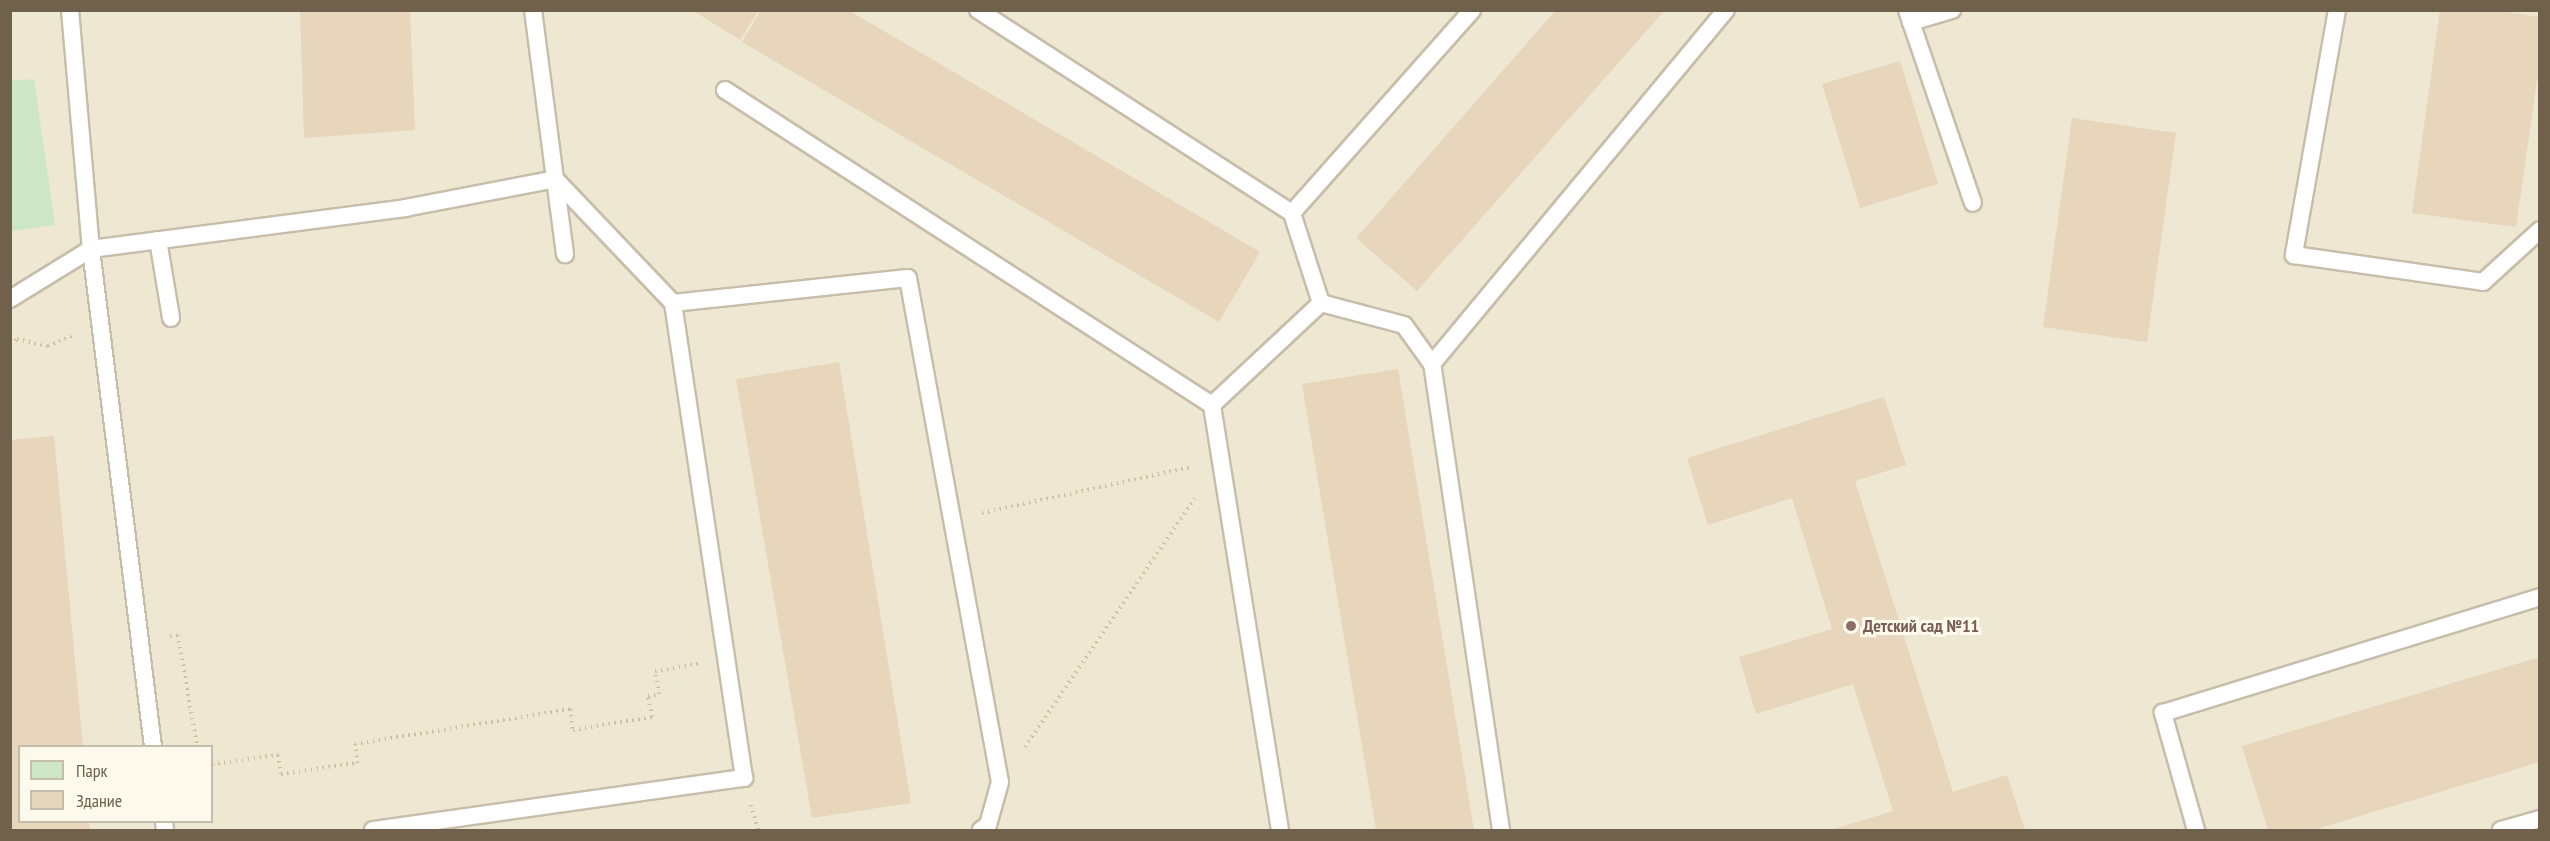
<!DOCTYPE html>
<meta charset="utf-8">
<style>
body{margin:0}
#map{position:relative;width:2550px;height:841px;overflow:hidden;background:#faf6e6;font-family:"PT Sans Narrow",sans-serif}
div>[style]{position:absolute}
.residential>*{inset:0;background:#eee7d2}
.green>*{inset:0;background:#cce6c6}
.building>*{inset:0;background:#e7d6bb}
.path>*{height:4px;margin-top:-2px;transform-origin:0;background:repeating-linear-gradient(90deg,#d1bfa4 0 1.5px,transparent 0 6px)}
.roads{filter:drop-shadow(2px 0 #c8bdab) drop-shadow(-2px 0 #c8bdab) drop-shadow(0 2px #c8bdab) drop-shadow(0 -2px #c8bdab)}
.lane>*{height:16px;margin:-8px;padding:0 8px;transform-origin:8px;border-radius:8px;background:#fff}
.dots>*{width:16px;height:16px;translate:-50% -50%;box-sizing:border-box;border:3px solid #fdfaec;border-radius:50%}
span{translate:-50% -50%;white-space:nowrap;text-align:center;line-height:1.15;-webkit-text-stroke:6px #fdfaec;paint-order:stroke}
.education-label{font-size:18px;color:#785e54;font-weight:700}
.left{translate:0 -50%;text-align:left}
.frame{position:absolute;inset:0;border:12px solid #70614d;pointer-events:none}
.legend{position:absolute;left:18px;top:745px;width:195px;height:78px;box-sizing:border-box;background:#fdfaec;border:2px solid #c5bdac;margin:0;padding:8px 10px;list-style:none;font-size:18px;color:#70614d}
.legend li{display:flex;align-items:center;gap:12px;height:30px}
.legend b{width:30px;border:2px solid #c5bdac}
</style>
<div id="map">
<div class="residential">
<i style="clip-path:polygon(evenodd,10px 11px,2539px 11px,2539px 830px,11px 830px,10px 11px,20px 746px,212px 746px,212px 822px,20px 822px,20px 746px)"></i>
</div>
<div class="green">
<i style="clip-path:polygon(34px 79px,55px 225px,11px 231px,11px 81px)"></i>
</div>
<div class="building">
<i style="clip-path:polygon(300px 10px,410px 10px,415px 130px,304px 138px)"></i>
<i style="clip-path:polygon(692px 10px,759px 10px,740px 40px)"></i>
<i style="clip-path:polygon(761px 10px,848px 10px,1260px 252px,1219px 322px,742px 42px)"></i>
<i style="clip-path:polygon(1556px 10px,1665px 10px,1417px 291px,1356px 238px)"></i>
<i style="clip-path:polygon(2440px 10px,2493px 10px,2540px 17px,2540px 60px,2516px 227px,2412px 213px)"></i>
<i style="clip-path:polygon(1900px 61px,1938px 184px,1860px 208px,1822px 84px)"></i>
<i style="clip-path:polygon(2072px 118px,2176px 133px,2147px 342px,2043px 327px)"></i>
<i style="clip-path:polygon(839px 362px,911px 803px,812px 818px,736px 379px)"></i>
<i style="clip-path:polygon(1398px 369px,1474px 830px,1376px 830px,1302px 384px)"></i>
<i style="clip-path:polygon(1884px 397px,1906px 465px,1855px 481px,1953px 792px,2007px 775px,2025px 830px,1831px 830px,1893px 811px,1853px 684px,1756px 714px,1739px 657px,1832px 629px,1792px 498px,1708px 525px,1687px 458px)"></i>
<i style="clip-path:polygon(54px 436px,83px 746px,20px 746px,20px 822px,89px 822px,90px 830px,10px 830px,10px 440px)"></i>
<i style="clip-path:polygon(2540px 657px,2540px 762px,2313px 830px,2268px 830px,2242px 746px)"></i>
</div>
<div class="path">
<i style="left:10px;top:344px;width:9px;rotate:-36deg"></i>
<i style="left:17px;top:339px;width:32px;rotate:13deg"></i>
<i style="left:48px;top:346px;width:26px;rotate:-23deg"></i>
<i style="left:982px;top:513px;width:214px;rotate:-12.4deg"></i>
<i style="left:170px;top:636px;width:8px;rotate:-7deg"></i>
<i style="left:178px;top:635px;width:113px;rotate:80.3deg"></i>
<i style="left:1025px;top:747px;width:301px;rotate:-55.7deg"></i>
<i style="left:212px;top:764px;width:67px;rotate:-7.8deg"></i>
<i style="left:278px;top:755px;width:19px;rotate:81deg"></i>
<i style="left:281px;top:774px;width:77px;rotate:-8.2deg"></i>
<i style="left:357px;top:763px;width:19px;rotate:-96deg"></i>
<i style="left:355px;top:744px;width:219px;rotate:-9.2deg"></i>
<i style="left:571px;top:709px;width:21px;rotate:85deg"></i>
<i style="left:573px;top:730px;width:80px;rotate:-9.3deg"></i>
<i style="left:652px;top:717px;width:21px;rotate:-101deg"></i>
<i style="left:648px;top:696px;width:11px;rotate:-10deg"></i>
<i style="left:659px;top:694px;width:23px;rotate:-100deg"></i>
<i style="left:655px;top:671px;width:44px;rotate:-9.2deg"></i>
<i style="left:751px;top:805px;width:26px;rotate:74deg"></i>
</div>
<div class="roads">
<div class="lane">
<i style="left:70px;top:10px;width:240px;rotate:85deg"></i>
<i style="left:91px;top:249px;width:317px;rotate:-7.4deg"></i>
<i style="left:405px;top:208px;width:153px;rotate:-10.9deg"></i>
<i style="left:555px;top:179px;width:170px;rotate:-97.4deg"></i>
<i style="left:978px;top:10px;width:374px;rotate:32.9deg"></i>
<i style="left:1907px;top:10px;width:13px;rotate:72deg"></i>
<i style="left:1911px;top:22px;width:43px;rotate:-16.3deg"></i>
<i style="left:2337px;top:10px;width:249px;rotate:100deg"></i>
<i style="left:2294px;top:255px;width:191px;rotate:8.1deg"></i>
<i style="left:2483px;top:282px;width:77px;rotate:-42.4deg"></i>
<i style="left:1911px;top:22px;width:191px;rotate:71.1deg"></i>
<i style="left:725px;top:90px;width:580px;rotate:32.9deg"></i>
<i style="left:555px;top:179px;width:76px;rotate:82.4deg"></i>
<i style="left:158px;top:240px;width:79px;rotate:80.5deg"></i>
<i style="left:10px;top:299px;width:95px;rotate:-31.7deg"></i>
<i style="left:91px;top:249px;width:501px;rotate:82.89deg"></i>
<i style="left:673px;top:303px;width:236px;rotate:-6.1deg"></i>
<i style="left:908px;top:278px;width:512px;rotate:79.66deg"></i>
<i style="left:1000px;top:782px;width:45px;rotate:105.6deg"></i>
<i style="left:988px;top:825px;width:9px;rotate:144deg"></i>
<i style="left:1432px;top:364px;width:48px;rotate:-125.7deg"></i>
<i style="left:1404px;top:325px;width:86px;rotate:-165.2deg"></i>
<i style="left:1321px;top:303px;width:95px;rotate:-107.9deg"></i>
<i style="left:1292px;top:213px;width:271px;rotate:-48.4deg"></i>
<i style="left:164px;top:822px;width:8px;rotate:83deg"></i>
<i style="left:373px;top:830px;width:375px;rotate:-8deg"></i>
<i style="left:744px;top:778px;width:480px;rotate:-98.5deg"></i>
<i style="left:673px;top:303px;width:171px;rotate:-133.6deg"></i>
<i style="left:1280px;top:830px;width:430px;rotate:-99.1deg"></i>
<i style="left:1212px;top:405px;width:149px;rotate:-43.1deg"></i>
<i style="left:1501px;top:830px;width:471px;rotate:-98.4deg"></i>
<i style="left:1432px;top:364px;width:460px;rotate:-50.3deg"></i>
<i style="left:2196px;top:830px;width:122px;rotate:-105.8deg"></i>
<i style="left:2163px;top:713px;width:394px;rotate:-17.1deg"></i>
<i style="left:2501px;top:830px;width:41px;rotate:-15.8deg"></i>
</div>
</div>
<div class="dots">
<i style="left:1851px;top:626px;background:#8d6e63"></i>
</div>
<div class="education-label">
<span class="left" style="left:1863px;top:626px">Детский сад №11</span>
</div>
<div class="frame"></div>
<ul class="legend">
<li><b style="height:16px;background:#cce6c6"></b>Парк</li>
<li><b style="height:16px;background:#e7d6bb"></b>Здание</li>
</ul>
</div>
